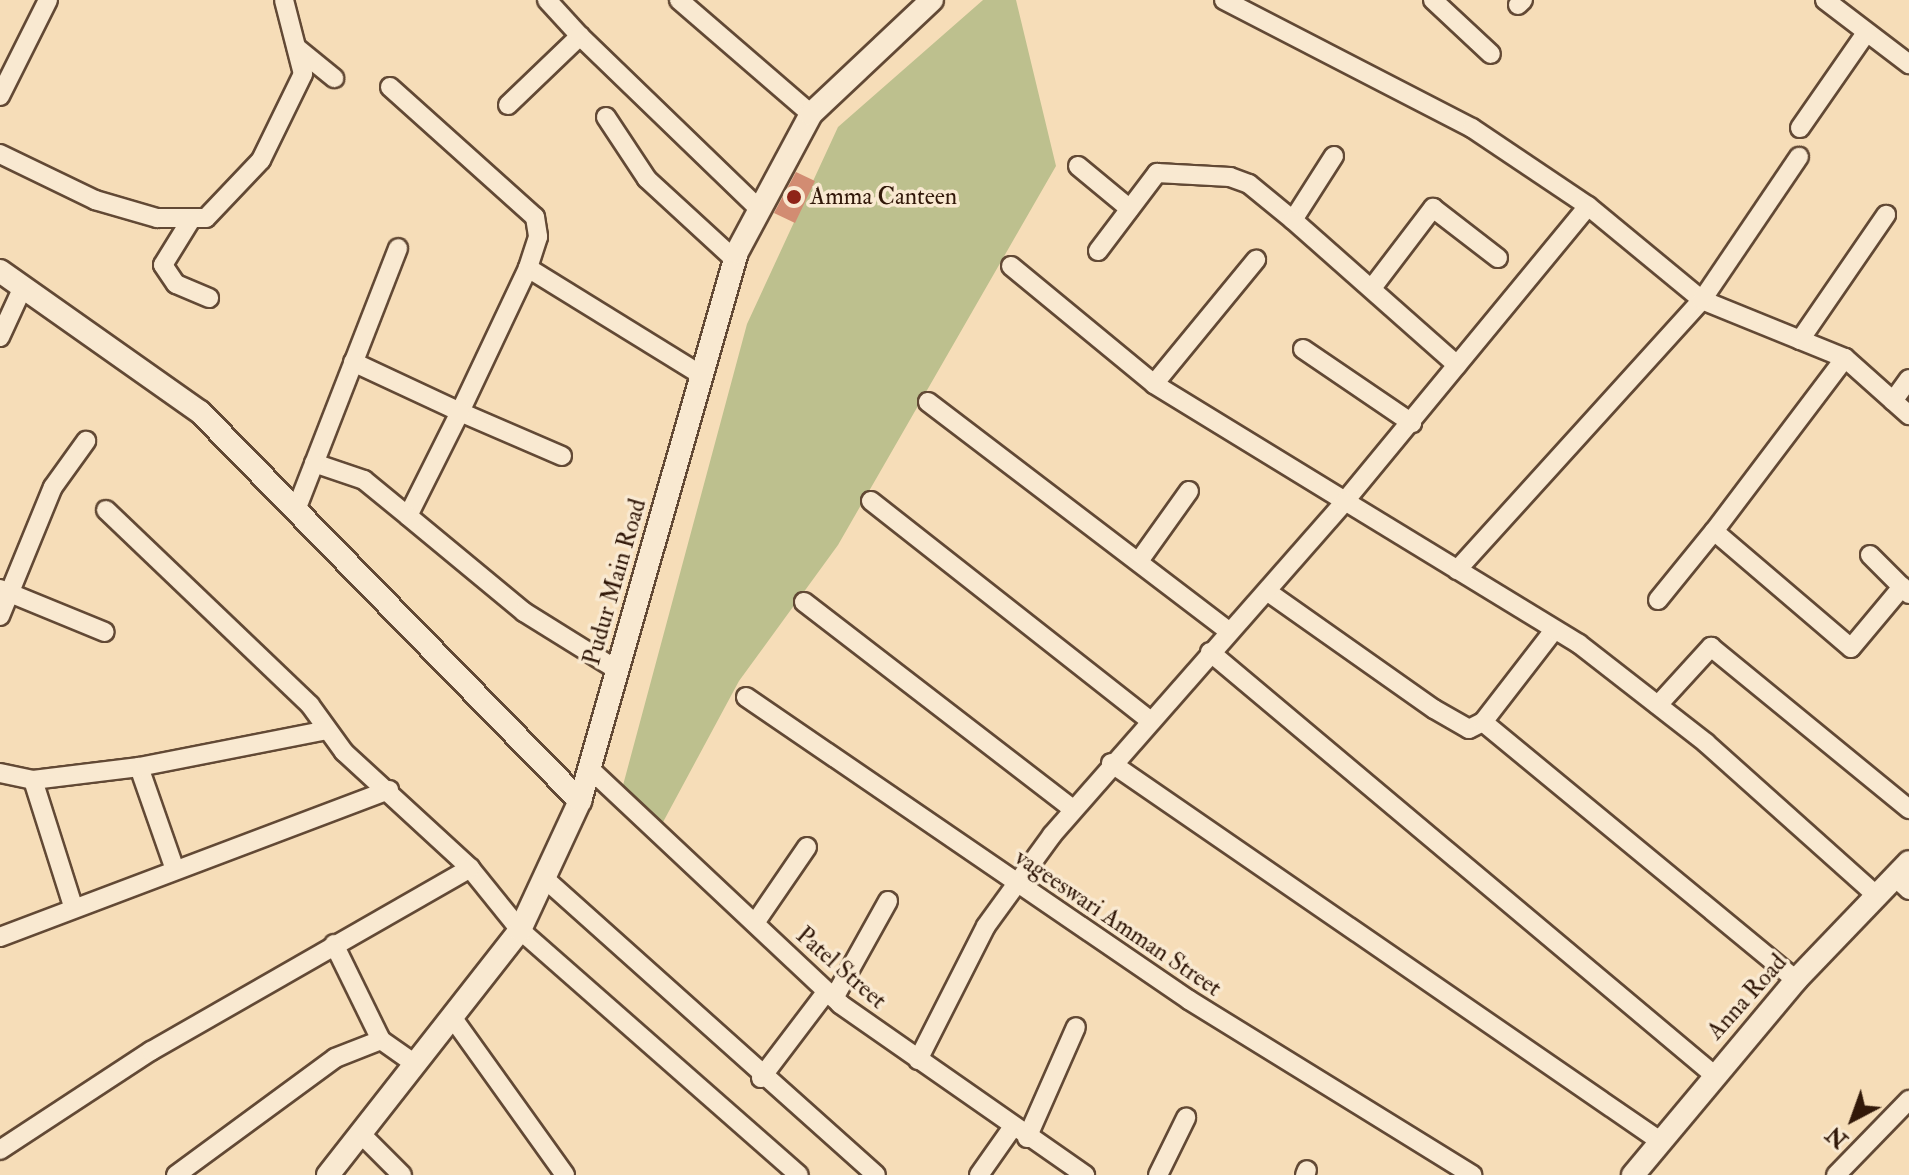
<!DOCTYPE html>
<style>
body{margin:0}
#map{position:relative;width:1909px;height:1175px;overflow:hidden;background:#f6ddb8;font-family:"IM FELL Double Pica",serif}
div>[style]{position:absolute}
.green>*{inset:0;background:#bdc08e}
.building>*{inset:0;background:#d28c72}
.roads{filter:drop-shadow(2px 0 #624935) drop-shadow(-2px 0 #624935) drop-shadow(0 2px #624935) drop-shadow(0 -2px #624935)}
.minor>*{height:18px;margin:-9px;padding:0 9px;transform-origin:9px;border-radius:9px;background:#f9e9d1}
.tertiary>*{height:22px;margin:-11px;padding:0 11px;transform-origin:11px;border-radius:11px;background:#f9e9d1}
.dots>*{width:22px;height:22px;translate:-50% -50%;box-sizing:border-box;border:4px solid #f9e9d1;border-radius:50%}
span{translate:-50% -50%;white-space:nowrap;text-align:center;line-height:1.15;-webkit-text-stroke:7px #f9e9d1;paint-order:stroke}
.poi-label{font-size:24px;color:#311809}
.left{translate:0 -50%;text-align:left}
.street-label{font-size:24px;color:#311809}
.north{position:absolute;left:1813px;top:1079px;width:80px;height:80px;-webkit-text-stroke:6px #f9e9d1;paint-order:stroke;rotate:221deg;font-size:22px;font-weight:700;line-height:32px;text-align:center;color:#311809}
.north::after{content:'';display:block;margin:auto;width:28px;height:36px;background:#311809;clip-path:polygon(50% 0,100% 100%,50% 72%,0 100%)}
</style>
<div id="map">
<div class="green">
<i style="clip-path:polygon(983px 0,1016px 0,1056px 166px,838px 545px,739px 681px,662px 824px,622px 789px,747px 324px,838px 127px)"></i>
</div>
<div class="building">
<i style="clip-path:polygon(796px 172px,815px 181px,795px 223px,774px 213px)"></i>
</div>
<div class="roads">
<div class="minor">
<i style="left:547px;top:0;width:49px;rotate:47.5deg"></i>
<i style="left:679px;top:0;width:174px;rotate:40.8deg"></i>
<i style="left:1224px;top:0;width:279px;rotate:27.3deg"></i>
<i style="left:1472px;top:128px;width:140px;rotate:33.9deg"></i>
<i style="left:1588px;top:206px;width:148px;rotate:39.5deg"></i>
<i style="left:1702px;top:300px;width:154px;rotate:22.1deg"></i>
<i style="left:1845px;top:358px;width:86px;rotate:41.7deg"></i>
<i style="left:1433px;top:0;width:79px;rotate:43deg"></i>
<i style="left:1825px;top:0;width:106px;rotate:37.3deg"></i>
<i style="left:1518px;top:5px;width:7px;rotate:-45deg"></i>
<i style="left:297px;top:48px;width:48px;rotate:39deg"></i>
<i style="left:390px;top:87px;width:195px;rotate:41.9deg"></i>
<i style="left:535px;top:217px;width:20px;rotate:81deg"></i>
<i style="left:538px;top:237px;width:33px;rotate:108deg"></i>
<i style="left:528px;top:268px;width:203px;rotate:31.7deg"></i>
<i style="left:0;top:96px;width:107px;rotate:-63.4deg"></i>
<i style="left:508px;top:105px;width:100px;rotate:-43.8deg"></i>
<i style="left:580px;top:36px;width:249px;rotate:44deg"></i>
<i style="left:606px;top:117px;width:74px;rotate:56.5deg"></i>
<i style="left:647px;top:179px;width:120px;rotate:42.6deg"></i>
<i style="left:1800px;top:128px;width:116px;rotate:-55.2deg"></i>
<i style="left:0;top:154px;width:106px;rotate:25.8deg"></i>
<i style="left:95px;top:200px;width:65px;rotate:16.2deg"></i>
<i style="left:157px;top:218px;width:49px"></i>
<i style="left:206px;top:218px;width:80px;rotate:-46.5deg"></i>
<i style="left:261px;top:160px;width:96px;rotate:-64deg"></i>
<i style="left:303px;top:74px;width:76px;rotate:-104.4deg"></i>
<i style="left:1078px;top:166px;width:67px;rotate:39.6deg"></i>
<i style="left:192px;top:218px;width:55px;rotate:121.7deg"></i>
<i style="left:163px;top:265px;width:23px;rotate:56deg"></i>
<i style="left:176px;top:284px;width:36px;rotate:23deg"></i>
<i style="left:1293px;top:220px;width:76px;rotate:-57.4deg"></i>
<i style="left:1098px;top:251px;width:98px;rotate:-52.9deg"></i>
<i style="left:1157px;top:173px;width:73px;rotate:3.1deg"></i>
<i style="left:1230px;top:177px;width:20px;rotate:20deg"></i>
<i style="left:1249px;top:184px;width:57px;rotate:39.3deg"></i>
<i style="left:1293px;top:220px;width:219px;rotate:41.5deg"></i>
<i style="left:1011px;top:266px;width:185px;rotate:39.5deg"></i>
<i style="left:1154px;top:384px;width:224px;rotate:31.5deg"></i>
<i style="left:1345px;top:501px;width:382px;rotate:-50.5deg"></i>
<i style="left:528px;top:268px;width:159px;rotate:115.3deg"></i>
<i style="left:460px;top:412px;width:111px;rotate:23.3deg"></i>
<i style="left:1372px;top:288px;width:101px;rotate:-52.7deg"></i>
<i style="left:1433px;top:208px;width:82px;rotate:37.6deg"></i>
<i style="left:0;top:337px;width:55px;rotate:-65.3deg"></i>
<i style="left:1800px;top:340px;width:152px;rotate:-55.5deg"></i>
<i style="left:1303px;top:349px;width:132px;rotate:34.2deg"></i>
<i style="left:1845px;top:358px;width:217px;rotate:127.1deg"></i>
<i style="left:1714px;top:531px;width:180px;rotate:40.5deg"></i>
<i style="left:1851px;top:648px;width:80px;rotate:-50.1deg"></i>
<i style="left:353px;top:362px;width:118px;rotate:25deg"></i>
<i style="left:460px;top:412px;width:116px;rotate:116.6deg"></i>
<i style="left:408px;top:516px;width:151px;rotate:39.6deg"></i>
<i style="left:524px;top:612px;width:110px;rotate:31.9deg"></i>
<i style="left:1154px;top:384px;width:161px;rotate:-50.6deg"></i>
<i style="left:1893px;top:401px;width:27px;rotate:-54deg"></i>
<i style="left:928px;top:402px;width:378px;rotate:37.3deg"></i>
<i style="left:314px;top:463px;width:53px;rotate:18.8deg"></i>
<i style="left:364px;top:480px;width:57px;rotate:39.3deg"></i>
<i style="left:871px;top:501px;width:352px;rotate:38.2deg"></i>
<i style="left:106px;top:510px;width:282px;rotate:43.7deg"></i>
<i style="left:310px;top:705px;width:58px;rotate:54.1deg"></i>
<i style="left:344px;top:752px;width:171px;rotate:42.6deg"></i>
<i style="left:470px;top:868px;width:80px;rotate:51.1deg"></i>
<i style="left:520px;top:930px;width:371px;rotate:41.3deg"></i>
<i style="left:296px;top:510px;width:281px;rotate:-68.7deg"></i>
<i style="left:1870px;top:555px;width:55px;rotate:45deg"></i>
<i style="left:1139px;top:561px;width:86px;rotate:-54.5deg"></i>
<i style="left:1457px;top:570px;width:365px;rotate:-47.8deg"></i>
<i style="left:1702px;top:300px;width:173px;rotate:-55.9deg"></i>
<i style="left:0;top:589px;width:113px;rotate:22.3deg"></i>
<i style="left:1268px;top:592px;width:203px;rotate:35.2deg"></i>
<i style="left:1434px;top:709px;width:40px;rotate:29.7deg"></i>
<i style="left:1469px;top:729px;width:16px;rotate:-27deg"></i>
<i style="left:1483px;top:722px;width:406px;rotate:39.5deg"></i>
<i style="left:1658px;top:600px;width:89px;rotate:-50.9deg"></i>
<i style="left:804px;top:602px;width:339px;rotate:37.6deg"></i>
<i style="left:0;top:616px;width:139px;rotate:-67.7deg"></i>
<i style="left:53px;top:487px;width:57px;rotate:-54.3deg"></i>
<i style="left:1210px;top:652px;width:657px;rotate:40deg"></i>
<i style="left:746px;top:697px;width:537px;rotate:34.37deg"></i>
<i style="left:1189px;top:1000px;width:333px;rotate:31.7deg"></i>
<i style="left:1658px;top:705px;width:79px;rotate:-47.6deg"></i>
<i style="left:1711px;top:647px;width:256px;rotate:39.3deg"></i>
<i style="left:1483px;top:722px;width:116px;rotate:-52.3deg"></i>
<i style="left:1111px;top:763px;width:667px;rotate:34.55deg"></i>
<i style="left:139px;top:767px;width:109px;rotate:70.7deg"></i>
<i style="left:589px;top:768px;width:345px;rotate:43.2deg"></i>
<i style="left:840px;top:1004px;width:299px;rotate:34.9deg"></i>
<i style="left:0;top:773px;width:34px;rotate:12deg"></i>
<i style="left:33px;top:780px;width:107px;rotate:-7deg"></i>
<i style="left:139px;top:767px;width:192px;rotate:-11.1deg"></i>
<i style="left:33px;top:780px;width:132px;rotate:72.4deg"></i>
<i style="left:1895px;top:877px;width:19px;rotate:43deg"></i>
<i style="left:544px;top:878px;width:445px;rotate:41.8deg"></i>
<i style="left:755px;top:923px;width:92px;rotate:-55.6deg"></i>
<i style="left:0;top:937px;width:416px;rotate:-20.7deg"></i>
<i style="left:334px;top:944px;width:107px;rotate:63.9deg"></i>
<i style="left:834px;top:998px;width:111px;rotate:-60.9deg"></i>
<i style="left:452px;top:1017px;width:194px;rotate:54.4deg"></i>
<i style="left:918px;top:1060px;width:150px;rotate:-63.1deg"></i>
<i style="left:986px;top:926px;width:112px;rotate:-54deg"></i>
<i style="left:1052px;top:835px;width:444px;rotate:-48.7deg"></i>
<i style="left:1345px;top:501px;width:274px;rotate:31.4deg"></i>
<i style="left:1579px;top:644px;width:161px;rotate:37.9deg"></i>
<i style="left:1706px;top:743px;width:229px;rotate:41.8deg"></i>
<i style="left:761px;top:1078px;width:109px;rotate:-52.8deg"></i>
<i style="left:361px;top:1134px;width:58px;rotate:45deg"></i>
<i style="left:1027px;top:1138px;width:121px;rotate:-66.2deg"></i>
<i style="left:0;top:1150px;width:181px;rotate:-33.3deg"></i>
<i style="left:151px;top:1051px;width:368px;rotate:-29.8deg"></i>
<i style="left:176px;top:1175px;width:197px;rotate:-36.3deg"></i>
<i style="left:335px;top:1058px;width:49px;rotate:-21.4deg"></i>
<i style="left:381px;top:1040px;width:42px;rotate:35.2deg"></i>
<i style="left:979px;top:1175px;width:57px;rotate:-54.9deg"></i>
<i style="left:1158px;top:1175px;width:64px;rotate:-63.8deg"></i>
<i style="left:1305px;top:1175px;width:5px;rotate:-68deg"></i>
<i style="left:1836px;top:1175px;width:105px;rotate:-45.8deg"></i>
</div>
<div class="tertiary">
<i style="left:0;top:271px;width:245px;rotate:35.2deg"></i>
<i style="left:200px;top:412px;width:544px;rotate:45.67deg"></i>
<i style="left:328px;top:1175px;width:311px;rotate:-51.9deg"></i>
<i style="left:520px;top:930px;width:142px;rotate:-65.1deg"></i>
<i style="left:580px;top:801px;width:571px;rotate:-74.04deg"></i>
<i style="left:737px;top:252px;width:157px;rotate:-61.8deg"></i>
<i style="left:811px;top:114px;width:166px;rotate:-43.3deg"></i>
<i style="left:1633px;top:1175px;width:254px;rotate:-50.1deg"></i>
<i style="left:1796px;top:980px;width:163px;rotate:-46.2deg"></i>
</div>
</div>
<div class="dots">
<i style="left:794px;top:197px;background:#8f2418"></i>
</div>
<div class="poi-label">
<span class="left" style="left:810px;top:197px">Amma Canteen</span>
</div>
<div class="street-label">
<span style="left:615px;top:582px;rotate:-74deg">Pudur Main Road</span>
<span style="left:1118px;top:923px;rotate:34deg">vageeswari Amman Street</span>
<span style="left:841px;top:968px;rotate:41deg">Patel Street</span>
<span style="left:1747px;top:997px;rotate:-48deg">Anna Road</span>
</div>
<div class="north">N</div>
</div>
